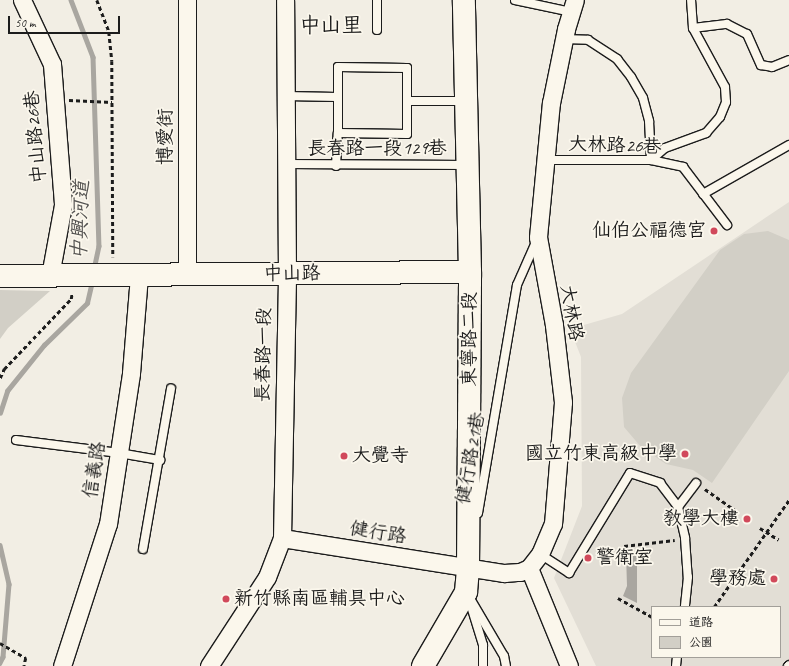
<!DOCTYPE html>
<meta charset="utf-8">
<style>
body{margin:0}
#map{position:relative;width:789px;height:666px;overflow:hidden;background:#f2eee4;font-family:Caveat,"LXGW WenKai TC",sans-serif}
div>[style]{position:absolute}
.built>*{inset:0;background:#e2ded5}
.green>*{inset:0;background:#d2cfc6}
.water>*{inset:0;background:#a9a6a0}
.stream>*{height:4.5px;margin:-2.25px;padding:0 2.25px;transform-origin:2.25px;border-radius:2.25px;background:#a9a6a0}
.path>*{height:2.5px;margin-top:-1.25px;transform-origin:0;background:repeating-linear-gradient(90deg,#1c1c1c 0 4px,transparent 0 7px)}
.roads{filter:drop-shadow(1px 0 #1c1c1c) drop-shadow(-1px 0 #1c1c1c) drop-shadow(0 1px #1c1c1c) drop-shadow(0 -1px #1c1c1c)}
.lane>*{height:8px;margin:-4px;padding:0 4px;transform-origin:4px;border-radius:4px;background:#fbf7ec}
.street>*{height:17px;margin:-8.5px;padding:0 8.5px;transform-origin:8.5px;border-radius:8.5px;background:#fbf7ec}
.secondary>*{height:22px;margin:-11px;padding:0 11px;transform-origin:11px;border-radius:11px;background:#fbf7ec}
.dots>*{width:11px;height:11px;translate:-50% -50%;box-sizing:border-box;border:2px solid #fbf7ec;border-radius:50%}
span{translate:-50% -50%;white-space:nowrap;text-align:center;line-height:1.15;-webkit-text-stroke:3.5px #fbf7ec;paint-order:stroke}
.street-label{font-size:19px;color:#1c1c1c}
.poi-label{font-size:19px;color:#1c1c1c}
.right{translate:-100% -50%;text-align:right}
.left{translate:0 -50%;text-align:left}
.water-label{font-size:20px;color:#545351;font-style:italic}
.quarter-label{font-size:21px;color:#1c1c1c}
.legend{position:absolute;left:651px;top:606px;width:130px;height:52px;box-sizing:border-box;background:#fbf7ec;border:1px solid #a29f99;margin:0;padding:5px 7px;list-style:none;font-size:12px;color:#1c1c1c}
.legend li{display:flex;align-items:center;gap:8px;height:20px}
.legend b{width:20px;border:1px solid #a29f99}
.scale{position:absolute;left:8px;top:16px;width:112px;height:18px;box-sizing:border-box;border:2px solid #1c1c1c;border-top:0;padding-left:5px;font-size:12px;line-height:14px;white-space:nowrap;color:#1c1c1c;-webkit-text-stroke:3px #fbf7ec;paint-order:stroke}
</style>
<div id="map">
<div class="built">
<i style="clip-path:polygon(evenodd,789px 202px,789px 666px,596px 666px,554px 578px,582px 506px,581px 357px,570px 329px,622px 314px,789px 202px,652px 607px,780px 607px,780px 657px,652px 657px,652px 607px)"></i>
</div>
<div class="green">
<i style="clip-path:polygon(768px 231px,789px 240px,789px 371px,712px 483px,693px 470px,666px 464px,641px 447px,624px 427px,622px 398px,631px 373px,720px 250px,744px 234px)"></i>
<i style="clip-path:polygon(0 290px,50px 291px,8px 328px,0 339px)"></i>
</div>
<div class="water">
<i style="clip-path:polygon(626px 554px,637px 556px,637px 603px,623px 596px,627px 586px)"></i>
</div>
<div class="stream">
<i style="left:71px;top:0;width:61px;rotate:68.9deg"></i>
<i style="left:93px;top:57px;width:189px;rotate:88.2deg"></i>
<i style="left:99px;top:246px;width:24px;rotate:102deg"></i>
<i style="left:0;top:413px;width:23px;rotate:-72deg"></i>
<i style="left:7px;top:391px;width:59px;rotate:-51.2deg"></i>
<i style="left:44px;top:345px;width:60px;rotate:-44.3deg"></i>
<i style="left:87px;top:303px;width:23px;rotate:-77deg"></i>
<i style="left:0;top:545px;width:40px;rotate:77deg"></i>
<i style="left:9px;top:584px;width:73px;rotate:94.7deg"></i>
<i style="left:3px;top:657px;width:7px;rotate:117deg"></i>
</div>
<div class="path">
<i style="left:97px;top:0;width:34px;rotate:69deg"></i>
<i style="left:109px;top:32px;width:29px;rotate:84deg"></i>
<i style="left:112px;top:61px;width:196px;rotate:89.7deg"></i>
<i style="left:69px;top:100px;width:43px;rotate:2.7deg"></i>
<i style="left:0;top:378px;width:10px;rotate:-66deg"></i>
<i style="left:4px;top:369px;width:97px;rotate:-46.3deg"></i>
<i style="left:71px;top:299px;width:6px;rotate:-81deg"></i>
<i style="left:705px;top:489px;width:37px;rotate:35deg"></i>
<i style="left:760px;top:528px;width:22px;rotate:32deg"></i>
<i style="left:624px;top:546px;width:51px;rotate:-6.7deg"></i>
<i style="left:618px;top:598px;width:39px;rotate:29deg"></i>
<i style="left:714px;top:607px;width:131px;rotate:-55deg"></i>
<i style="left:0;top:643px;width:30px;rotate:30deg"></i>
<i style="left:26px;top:658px;width:8px;rotate:104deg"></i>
</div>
<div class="roads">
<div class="lane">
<i style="left:377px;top:0;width:30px;rotate:90deg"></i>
<i style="left:515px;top:0;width:57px;rotate:12.1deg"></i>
<i style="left:693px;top:28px;width:34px;rotate:-7deg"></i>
<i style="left:727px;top:24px;width:22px;rotate:27deg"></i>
<i style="left:747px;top:34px;width:34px;rotate:66deg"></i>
<i style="left:761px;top:65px;width:11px;rotate:10deg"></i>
<i style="left:772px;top:67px;width:18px;rotate:-22deg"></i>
<i style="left:563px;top:39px;width:25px;rotate:2deg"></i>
<i style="left:588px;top:40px;width:35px;rotate:33deg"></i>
<i style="left:617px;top:59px;width:23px;rotate:52deg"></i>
<i style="left:631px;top:77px;width:24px;rotate:60deg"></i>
<i style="left:643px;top:98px;width:24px;rotate:75deg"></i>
<i style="left:649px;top:121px;width:39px;rotate:87deg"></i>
<i style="left:285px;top:96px;width:52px;rotate:1.1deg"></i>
<i style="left:407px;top:101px;width:33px;rotate:90deg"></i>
<i style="left:407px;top:134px;width:69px;rotate:-179.2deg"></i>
<i style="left:338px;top:133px;width:66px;rotate:-90deg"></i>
<i style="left:338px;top:67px;width:69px;rotate:0.8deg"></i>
<i style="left:407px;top:68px;width:33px;rotate:90deg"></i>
<i style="left:407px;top:101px;width:59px"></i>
<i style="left:546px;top:160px;width:105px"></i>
<i style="left:651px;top:160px;width:33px;rotate:12deg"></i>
<i style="left:683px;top:167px;width:73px;rotate:52.8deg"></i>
<i style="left:651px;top:160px;width:18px;rotate:-41deg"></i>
<i style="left:665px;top:148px;width:44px;rotate:-20.1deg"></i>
<i style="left:706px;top:133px;width:21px;rotate:-49deg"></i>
<i style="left:720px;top:117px;width:16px;rotate:-68deg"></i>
<i style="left:726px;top:102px;width:15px;rotate:-94deg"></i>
<i style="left:725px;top:87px;width:67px;rotate:-118.5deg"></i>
<i style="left:693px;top:28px;width:28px;rotate:-94deg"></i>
<i style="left:286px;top:164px;width:181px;rotate:0.3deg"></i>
<i style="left:336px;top:166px;width:33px;rotate:-87deg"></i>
<i style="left:703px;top:194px;width:99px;rotate:-29.7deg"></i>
<i style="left:16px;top:440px;width:104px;rotate:7.2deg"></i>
<i style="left:119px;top:453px;width:42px;rotate:9.7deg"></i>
<i style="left:678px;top:507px;width:30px;rotate:-53deg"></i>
<i style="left:478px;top:513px;width:231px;rotate:-80.3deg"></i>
<i style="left:517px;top:285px;width:47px;rotate:-66.2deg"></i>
<i style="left:143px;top:549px;width:163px;rotate:-80.1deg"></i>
<i style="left:540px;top:554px;width:35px;rotate:33deg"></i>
<i style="left:569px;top:573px;width:117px;rotate:-58.6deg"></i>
<i style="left:630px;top:473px;width:32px;rotate:18deg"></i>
<i style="left:660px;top:483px;width:30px;rotate:53deg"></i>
<i style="left:678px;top:507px;width:32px;rotate:77deg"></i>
<i style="left:685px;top:538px;width:39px;rotate:86deg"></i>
<i style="left:688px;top:577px;width:30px;rotate:96deg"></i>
<i style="left:468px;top:595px;width:71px;rotate:59.5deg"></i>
<i style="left:504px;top:656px;width:10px;rotate:79deg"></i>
<i style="left:471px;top:606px;width:41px;rotate:72.9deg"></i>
<i style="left:483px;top:645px;width:21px;rotate:90deg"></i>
<i style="left:676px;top:666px;width:9px;rotate:-84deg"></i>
<i style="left:788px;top:666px;width:1px;rotate:-45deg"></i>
</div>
<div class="street">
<i style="left:22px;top:0;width:71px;rotate:64.9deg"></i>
<i style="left:52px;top:64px;width:141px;rotate:85.5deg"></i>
<i style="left:63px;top:205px;width:72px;rotate:100.4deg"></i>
<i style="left:187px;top:274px;width:274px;rotate:-90deg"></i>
<i style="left:282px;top:538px;width:225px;rotate:9deg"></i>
<i style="left:504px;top:573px;width:16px;rotate:-4deg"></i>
<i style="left:520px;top:572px;width:10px;rotate:-24deg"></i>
<i style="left:529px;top:568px;width:18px;rotate:-52deg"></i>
<i style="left:540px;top:554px;width:33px;rotate:-67deg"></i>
<i style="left:553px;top:524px;width:122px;rotate:-85.3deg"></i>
<i style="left:563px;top:402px;width:78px;rotate:-96.7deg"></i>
<i style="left:554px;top:325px;width:89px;rotate:-100.3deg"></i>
<i style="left:538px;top:237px;width:135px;rotate:-84.5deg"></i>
<i style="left:551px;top:103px;width:76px;rotate:-78.5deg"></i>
<i style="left:566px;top:29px;width:30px;rotate:-73deg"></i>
<i style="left:529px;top:568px;width:106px;rotate:67.8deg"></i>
<i style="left:62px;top:666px;width:149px;rotate:-72.1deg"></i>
<i style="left:108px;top:524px;width:153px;rotate:-81.3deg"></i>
<i style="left:131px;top:373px;width:98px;rotate:-85.3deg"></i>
<i style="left:209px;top:666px;width:106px;rotate:-56.9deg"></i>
<i style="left:267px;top:577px;width:42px;rotate:-69deg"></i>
<i style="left:282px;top:538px;width:264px;rotate:-88.9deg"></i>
<i style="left:287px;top:274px;width:274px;rotate:-90.4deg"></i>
</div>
<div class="secondary">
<i style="left:0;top:276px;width:470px;rotate:-0.5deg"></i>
<i style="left:423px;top:666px;width:86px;rotate:-59.8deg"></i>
<i style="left:466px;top:592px;width:23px;rotate:-85deg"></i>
<i style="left:468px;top:569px;width:297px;rotate:-89.6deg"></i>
<i style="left:470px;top:272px;width:272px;rotate:-91.3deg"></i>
</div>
</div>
<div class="dots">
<i style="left:714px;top:231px;background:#d1495b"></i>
<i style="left:685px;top:454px;background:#d1495b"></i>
<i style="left:344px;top:456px;background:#d1495b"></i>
<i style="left:747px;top:519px;background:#d1495b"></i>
<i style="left:588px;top:558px;background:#d1495b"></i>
<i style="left:774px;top:579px;background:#d1495b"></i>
<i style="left:226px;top:599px;background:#d1495b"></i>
</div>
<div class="street-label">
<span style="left:36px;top:137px;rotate:-95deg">中山路26巷</span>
<span style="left:166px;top:137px;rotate:-90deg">博愛街</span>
<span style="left:615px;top:146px;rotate:2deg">大林路26巷</span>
<span style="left:377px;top:149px">長春路一段129巷</span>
<span style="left:292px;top:274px;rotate:-1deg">中山路</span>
<span style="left:571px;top:313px;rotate:80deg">大林路</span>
<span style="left:470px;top:339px;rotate:-90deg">東寧路二段</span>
<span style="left:264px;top:355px;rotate:-89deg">長春路一段</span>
<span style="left:471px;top:458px;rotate:-80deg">健行路21巷</span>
<span style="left:95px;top:470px;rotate:-81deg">信義路</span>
<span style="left:378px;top:533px;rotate:9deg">健行路</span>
</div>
<div class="poi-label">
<span class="right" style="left:706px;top:231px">仙伯公福德宮</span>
<span class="right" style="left:677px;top:454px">國立竹東高級中學</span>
<span class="left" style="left:352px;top:456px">大覺寺</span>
<span class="right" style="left:739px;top:519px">教學大樓</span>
<span class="left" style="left:596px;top:558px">警衛室</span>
<span class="right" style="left:766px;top:579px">學務處</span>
<span class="left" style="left:234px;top:599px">新竹縣南區輔具中心</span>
</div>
<div class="water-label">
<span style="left:80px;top:220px;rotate:-88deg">中興河道</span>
</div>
<div class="quarter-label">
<span style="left:331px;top:25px">中山里</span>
</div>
<ul class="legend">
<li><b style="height:5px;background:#fbf7ec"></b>道路</li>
<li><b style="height:11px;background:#d2cfc6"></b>公園</li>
</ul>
<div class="scale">50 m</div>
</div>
